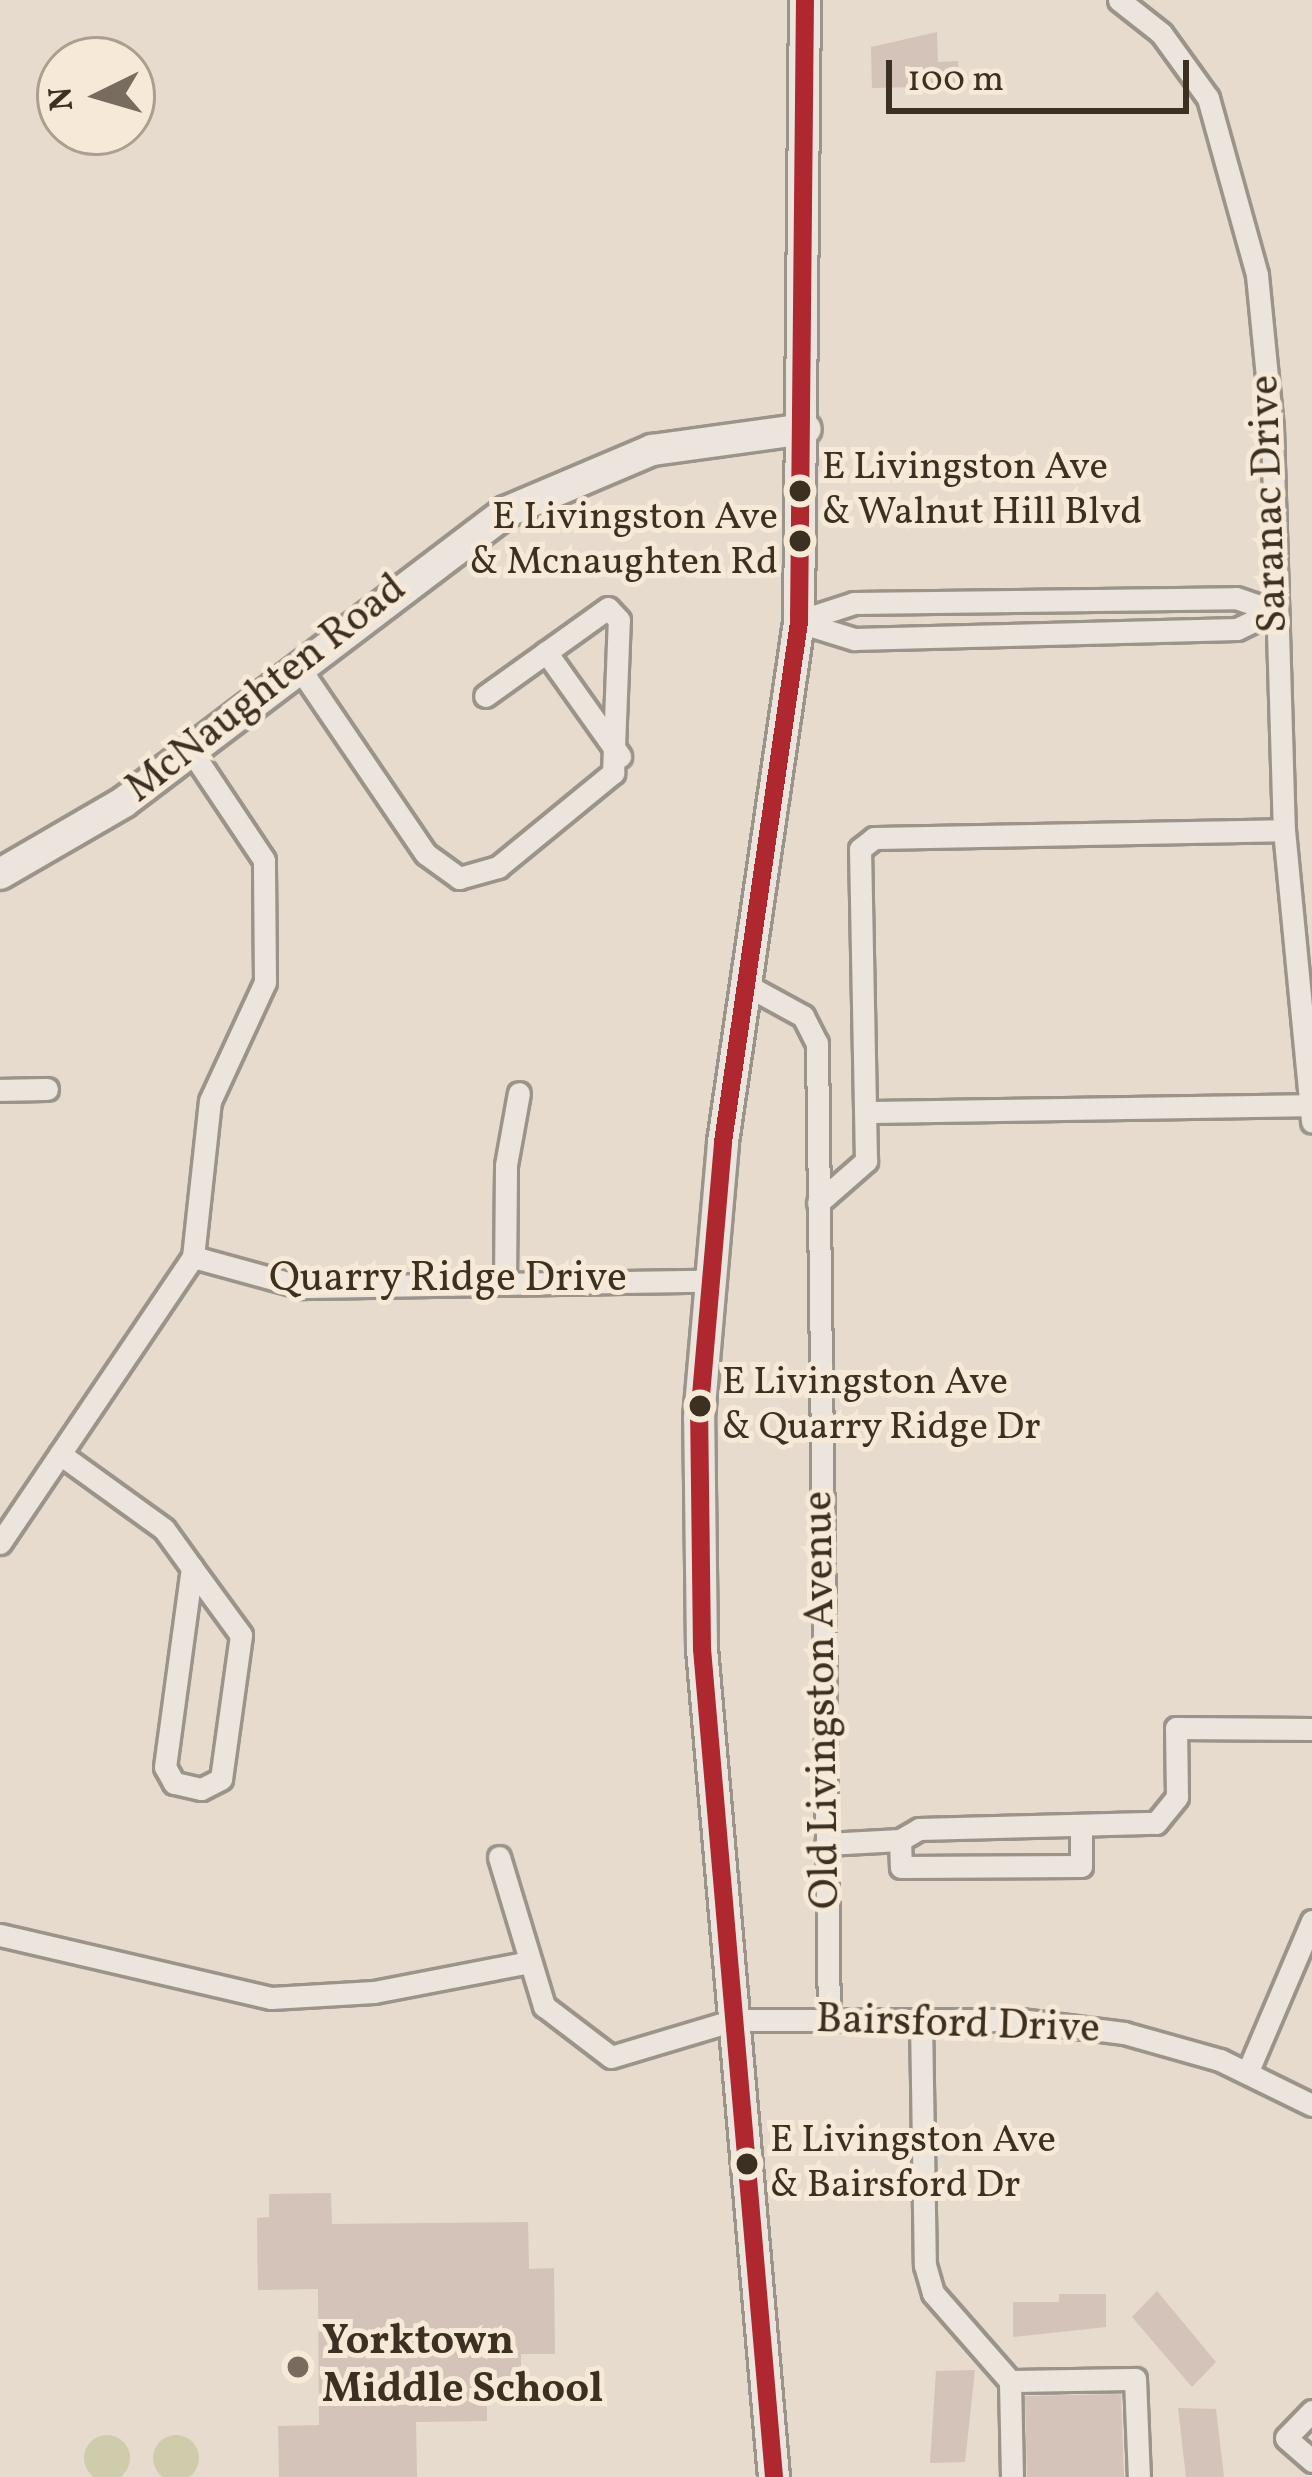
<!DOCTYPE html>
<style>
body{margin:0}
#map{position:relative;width:1312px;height:2477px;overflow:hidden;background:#e6dbcc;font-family:Vollkorn,serif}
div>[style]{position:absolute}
.green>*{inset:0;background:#cfccac}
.round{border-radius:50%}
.building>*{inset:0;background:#d3c3b9}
.roads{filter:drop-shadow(3px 0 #9b948a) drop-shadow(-3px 0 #9b948a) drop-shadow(0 3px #9b948a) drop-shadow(0 -3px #9b948a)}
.street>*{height:21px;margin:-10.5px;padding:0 10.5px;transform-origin:10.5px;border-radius:10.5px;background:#ebe5de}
.secondary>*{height:30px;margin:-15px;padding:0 15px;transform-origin:15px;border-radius:15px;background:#ebe5de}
.bus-1>*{height:18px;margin:-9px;padding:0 9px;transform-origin:9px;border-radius:9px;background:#af272f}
.dots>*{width:33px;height:33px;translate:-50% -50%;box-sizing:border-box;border:6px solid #f6e9d7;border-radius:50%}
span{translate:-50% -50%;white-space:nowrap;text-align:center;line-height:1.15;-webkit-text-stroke:10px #f6e9d7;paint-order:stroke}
.bus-label{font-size:39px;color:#3b3022}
.left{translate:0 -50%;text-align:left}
.right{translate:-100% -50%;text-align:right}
.street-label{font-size:42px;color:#3b3022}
.poi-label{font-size:42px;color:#3b3022;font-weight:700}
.north{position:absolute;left:36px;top:36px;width:120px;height:120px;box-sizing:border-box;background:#f6e9d7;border:3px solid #ab9f8f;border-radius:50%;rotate:265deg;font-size:33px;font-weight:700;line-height:48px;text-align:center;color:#3b3022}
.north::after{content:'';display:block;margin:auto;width:42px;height:54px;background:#776c5e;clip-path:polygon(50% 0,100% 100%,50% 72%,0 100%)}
.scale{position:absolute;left:886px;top:60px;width:303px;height:54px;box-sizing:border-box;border:6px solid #3b3022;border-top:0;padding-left:15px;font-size:36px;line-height:42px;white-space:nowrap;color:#3b3022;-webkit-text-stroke:9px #f6e9d7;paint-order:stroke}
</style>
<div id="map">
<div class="green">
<i class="round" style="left:153px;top:2435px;width:46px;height:46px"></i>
<i class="round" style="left:84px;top:2435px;width:46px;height:46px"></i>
</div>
<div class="building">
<i style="clip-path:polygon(937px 32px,938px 62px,958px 61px,959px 86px,872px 88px,871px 47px)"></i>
<i style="clip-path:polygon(331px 2193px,332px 2224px,528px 2222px,529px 2269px,554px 2268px,555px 2354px,521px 2354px,521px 2377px,487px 2378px,487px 2421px,416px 2422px,417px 2477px,279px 2477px,278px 2426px,319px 2425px,318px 2289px,258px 2290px,257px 2218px,269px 2217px,269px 2194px)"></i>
<i style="clip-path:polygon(1157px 2291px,1216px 2362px,1192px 2387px,1132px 2317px)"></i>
<i style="clip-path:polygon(1059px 2294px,1106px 2294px,1106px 2327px,1013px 2337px,1013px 2302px,1059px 2302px)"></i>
<i style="clip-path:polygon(975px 2370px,965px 2462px,930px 2463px,936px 2371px)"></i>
<i style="clip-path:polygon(1121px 2394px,1124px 2477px,1027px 2477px,1025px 2396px)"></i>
<i style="clip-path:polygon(1178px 2408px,1216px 2409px,1224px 2477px,1186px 2477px)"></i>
</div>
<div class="roads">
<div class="street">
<i style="left:1119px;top:0;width:53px;rotate:38.2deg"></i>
<i style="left:1161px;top:33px;width:80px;rotate:54.1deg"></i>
<i style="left:1208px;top:98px;width:184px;rotate:74.5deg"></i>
<i style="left:1257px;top:275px;width:155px;rotate:84.4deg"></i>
<i style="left:1272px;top:429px;width:401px;rotate:88.3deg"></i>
<i style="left:1284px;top:830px;width:293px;rotate:84.5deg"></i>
<i style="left:799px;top:621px;width:58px;rotate:-18.1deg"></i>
<i style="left:854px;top:603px;width:382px;rotate:-0.7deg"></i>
<i style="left:1236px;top:598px;width:40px;rotate:18.9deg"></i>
<i style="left:799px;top:622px;width:58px;rotate:17.2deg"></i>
<i style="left:854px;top:639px;width:383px;rotate:-1.5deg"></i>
<i style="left:1237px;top:629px;width:41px;rotate:-25.9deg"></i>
<i style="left:546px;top:652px;width:128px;rotate:54.6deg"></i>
<i style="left:298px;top:666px;width:227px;rotate:55.8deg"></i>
<i style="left:426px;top:854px;width:41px;rotate:36deg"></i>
<i style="left:459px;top:878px;width:41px;rotate:-15.8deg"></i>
<i style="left:498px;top:867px;width:149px;rotate:-39.3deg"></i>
<i style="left:613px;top:773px;width:153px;rotate:-87.8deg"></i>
<i style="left:619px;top:620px;width:16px;rotate:-133deg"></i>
<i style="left:608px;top:608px;width:151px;rotate:144.4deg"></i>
<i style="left:748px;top:986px;width:63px;rotate:28.6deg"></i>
<i style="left:803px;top:1016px;width:30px;rotate:63deg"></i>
<i style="left:817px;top:1043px;width:976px;rotate:89.3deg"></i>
<i style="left:0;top:1090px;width:47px;rotate:-1.2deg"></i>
<i style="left:866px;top:1112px;width:443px;rotate:-0.9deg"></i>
<i style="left:818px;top:1203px;width:64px;rotate:-41.2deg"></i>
<i style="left:866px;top:1161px;width:312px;rotate:-91.1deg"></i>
<i style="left:860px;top:849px;width:18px;rotate:-38deg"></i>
<i style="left:874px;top:838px;width:410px;rotate:-1.1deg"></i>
<i style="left:193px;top:1257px;width:114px;rotate:15.3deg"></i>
<i style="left:303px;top:1287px;width:404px;rotate:-0.9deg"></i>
<i style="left:505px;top:1283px;width:118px;rotate:-89.5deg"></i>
<i style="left:506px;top:1165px;width:73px;rotate:-79.8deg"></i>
<i style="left:60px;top:1454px;width:128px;rotate:35.8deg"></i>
<i style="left:164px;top:1529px;width:48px;rotate:54.3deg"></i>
<i style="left:192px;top:1568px;width:83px;rotate:53.8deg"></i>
<i style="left:241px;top:1635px;width:145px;rotate:97.9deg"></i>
<i style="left:221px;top:1779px;width:22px;rotate:153deg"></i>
<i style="left:201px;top:1789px;width:28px;rotate:-167deg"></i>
<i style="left:174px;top:1783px;width:18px;rotate:-119deg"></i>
<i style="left:165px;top:1767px;width:201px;rotate:-82.3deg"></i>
<i style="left:0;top:1543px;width:345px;rotate:-56deg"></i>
<i style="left:193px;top:1257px;width:157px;rotate:-83.8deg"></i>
<i style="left:210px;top:1101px;width:131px;rotate:-65.2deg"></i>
<i style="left:265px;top:982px;width:122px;rotate:-90.5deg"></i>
<i style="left:264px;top:860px;width:130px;rotate:-123.7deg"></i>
<i style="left:900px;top:1840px;width:27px;rotate:88deg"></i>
<i style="left:901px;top:1867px;width:180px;rotate:-0.3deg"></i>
<i style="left:1081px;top:1866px;width:41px;rotate:-90deg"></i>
<i style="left:826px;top:1844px;width:74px;rotate:-3.1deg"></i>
<i style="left:900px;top:1840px;width:22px;rotate:-30deg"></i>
<i style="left:919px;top:1829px;width:237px;rotate:-1.5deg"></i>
<i style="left:1156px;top:1823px;width:33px;rotate:-51deg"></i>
<i style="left:1177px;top:1797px;width:69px;rotate:-90.8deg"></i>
<i style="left:1176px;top:1728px;width:136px;rotate:0.4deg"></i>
<i style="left:499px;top:1857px;width:156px;rotate:73.2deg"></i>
<i style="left:544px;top:2006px;width:84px;rotate:37.3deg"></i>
<i style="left:611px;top:2057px;width:128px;rotate:-16.7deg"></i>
<i style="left:734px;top:2020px;width:286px"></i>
<i style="left:1020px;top:2020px;width:105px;rotate:7.1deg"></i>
<i style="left:1124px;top:2033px;width:100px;rotate:15.7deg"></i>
<i style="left:1220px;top:2060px;width:102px;rotate:26.1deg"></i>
<i style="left:0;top:1935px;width:278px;rotate:13.1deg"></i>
<i style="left:271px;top:1998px;width:103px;rotate:-3.3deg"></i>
<i style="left:374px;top:1992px;width:159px;rotate:-10.9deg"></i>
<i style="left:921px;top:2019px;width:246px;rotate:89.1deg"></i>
<i style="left:925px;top:2265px;width:29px;rotate:74deg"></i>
<i style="left:933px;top:2293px;width:117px;rotate:48.8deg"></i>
<i style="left:1010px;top:2381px;width:96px;rotate:88.8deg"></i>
<i style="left:1248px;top:2071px;width:163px;rotate:-66.9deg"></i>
<i style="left:1010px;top:2381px;width:125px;rotate:-0.9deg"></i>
<i style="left:1135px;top:2379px;width:98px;rotate:87.7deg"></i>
<i style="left:1312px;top:2411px;width:37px;rotate:134deg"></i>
<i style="left:1286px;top:2438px;width:35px;rotate:41deg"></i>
</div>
<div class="secondary">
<i style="left:0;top:874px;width:143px;rotate:-30.1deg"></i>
<i style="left:124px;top:802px;width:480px;rotate:-37.2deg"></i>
<i style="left:506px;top:512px;width:159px;rotate:-23deg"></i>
<i style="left:652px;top:450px;width:155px;rotate:-7.8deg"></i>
<i style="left:774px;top:2477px;width:831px;rotate:-94.97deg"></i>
<i style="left:702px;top:1649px;width:231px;rotate:-90.7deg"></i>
<i style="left:699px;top:1418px;width:277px;rotate:-85deg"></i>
<i style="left:723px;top:1142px;width:526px;rotate:-81.68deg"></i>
<i style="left:799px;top:622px;width:622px;rotate:-89.45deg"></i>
</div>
</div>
<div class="bus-1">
<i style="left:774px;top:2477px;width:831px;rotate:-94.97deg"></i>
<i style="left:702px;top:1649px;width:231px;rotate:-90.7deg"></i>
<i style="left:699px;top:1418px;width:277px;rotate:-85deg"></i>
<i style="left:723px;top:1142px;width:526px;rotate:-81.68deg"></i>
<i style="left:799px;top:622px;width:622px;rotate:-89.45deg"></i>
</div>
<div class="dots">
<i style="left:800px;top:491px;background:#3b3022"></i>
<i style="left:800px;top:541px;background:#3b3022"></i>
<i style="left:700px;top:1406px;background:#3b3022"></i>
<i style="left:747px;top:2164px;background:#3b3022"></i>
<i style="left:298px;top:2367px;background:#776c5e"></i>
</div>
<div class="bus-label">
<span class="left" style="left:822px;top:491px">E Livingston Ave<br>&amp; Walnut Hill Blvd</span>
<span class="right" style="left:778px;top:541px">E Livingston Ave<br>&amp; Mcnaughten Rd</span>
<span class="left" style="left:722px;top:1406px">E Livingston Ave<br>&amp; Quarry Ridge Dr</span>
<span class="left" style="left:770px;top:2164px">E Livingston Ave<br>&amp; Bairsford Dr</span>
</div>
<div class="street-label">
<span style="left:1271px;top:504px;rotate:-92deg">Saranac Drive</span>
<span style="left:267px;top:690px;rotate:-38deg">McNaughten Road</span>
<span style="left:448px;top:1280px">Quarry Ridge Drive</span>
<span style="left:824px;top:1700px;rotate:-91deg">Old Livingston Avenue</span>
<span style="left:958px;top:2026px;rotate:2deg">Bairsford Drive</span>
</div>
<div class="poi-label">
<span class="left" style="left:322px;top:2367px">Yorktown<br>Middle School</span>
</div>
<div class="north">N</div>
<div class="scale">100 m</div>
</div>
